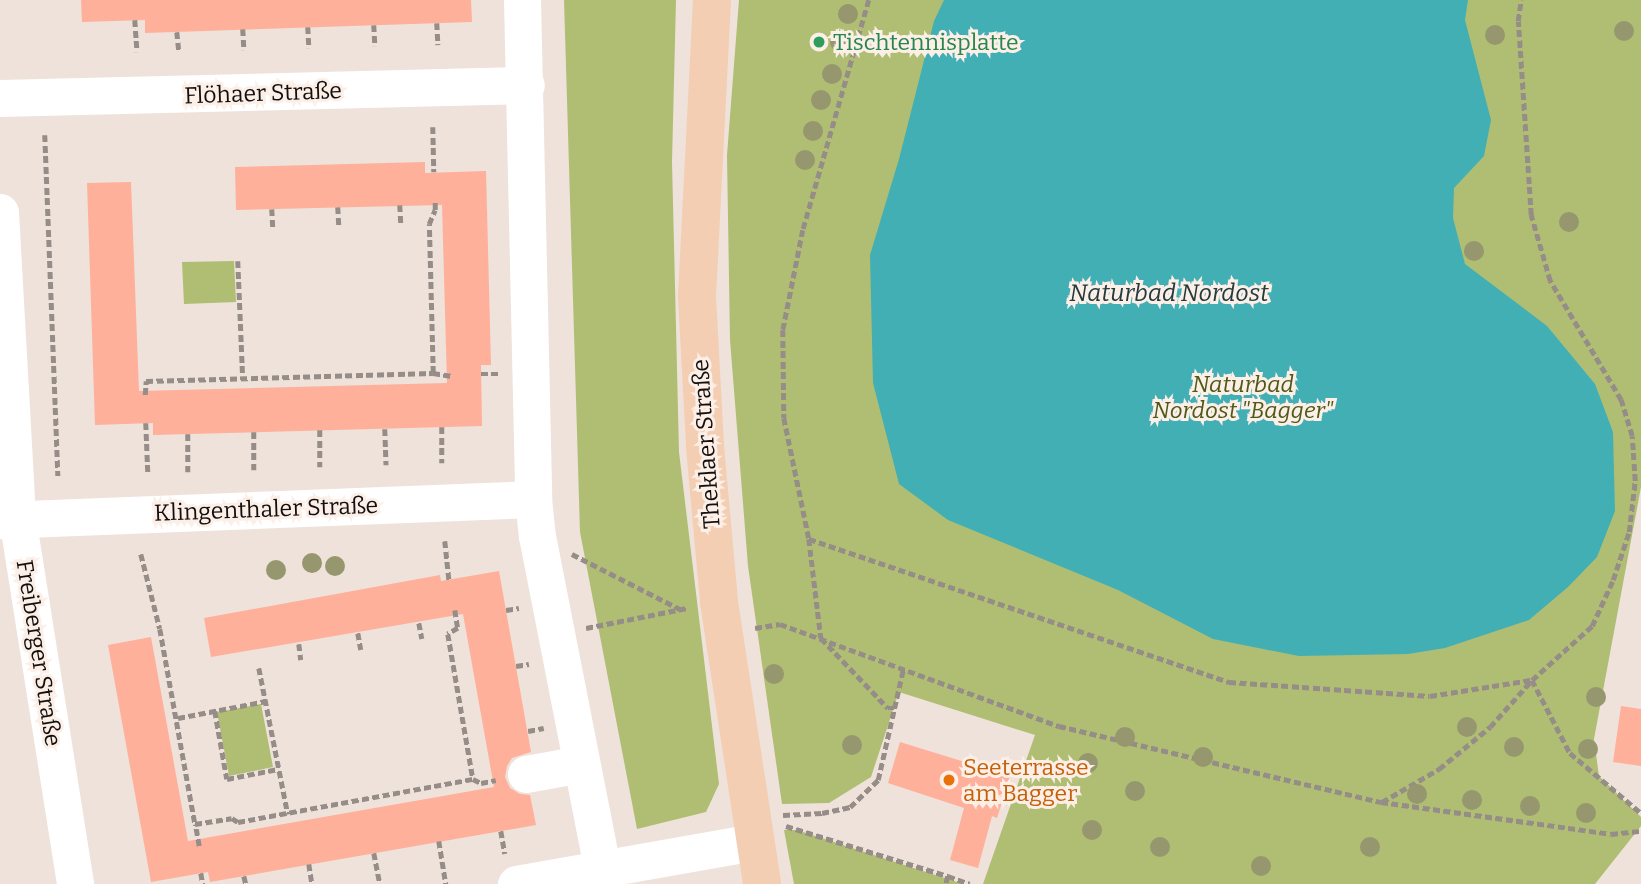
<!DOCTYPE html>
<meta charset="utf-8">
<style>
body{margin:0}
#map{position:relative;width:1641px;height:884px;overflow:hidden;background:#eee2db;font-family:Bitter,serif}
div>[style]{position:absolute}
.green>*{inset:0;background:#afbe72}
.water>*{inset:0;background:#42afb5}
.building>*{inset:0;background:#feb09a}
.path>*{height:4.5px;margin-top:-2.25px;transform-origin:0;background:repeating-linear-gradient(90deg,#968d88 0 7px,transparent 0 10.5px)}
.minor>*{height:37px;margin:-18.5px;padding:0 18.5px;transform-origin:18.5px;border-radius:18.5px;background:#fff}
.major>*{height:38px;margin:-19px;padding:0 19px;transform-origin:19px;border-radius:19px;background:#f4ceb2}
.trees>*{width:20px;height:20px;margin:-10px;border-radius:50%;background:#96976e}
.dots>*{width:19px;height:19px;translate:-50% -50%;box-sizing:border-box;border:4px solid #fcefe8;border-radius:50%}
span{translate:-50% -50%;white-space:nowrap;text-align:center;line-height:1.15;-webkit-text-stroke:6px #fcefe8;paint-order:stroke}
.leisure-label{font-size:23px;color:#27864d}
.left{translate:0 -50%;text-align:left}
.street-label{font-size:23px;color:#130f0d}
.park-label{font-size:23px;color:#4e5915;font-style:italic}
.food-label{font-size:23px;color:#c56008}
.water-label{font-size:24px;color:#233b3d;font-style:italic}
</style>
<div id="map">
<div class="green">
<i style="clip-path:polygon(564px 0,676px 0,672px 162px,679px 452px,719px 784px,706px 812px,637px 829px,580px 532px)"></i>
<i style="clip-path:polygon(739px 0,1641px 0,1641px 487px,1594px 739px,1599px 776px,1641px 817px,1641px 826px,1595px 884px,983px 884px,1035px 735px,899px 692px,871px 777px,829px 803px,782px 804px,748px 566px,730px 340px,727px 155px)"></i>
<i style="clip-path:polygon(234px 261px,236px 302px,184px 304px,182px 262px)"></i>
<i style="clip-path:polygon(261px 704px,273px 767px,229px 776px,217px 712px)"></i>
<i style="clip-path:polygon(784px 830px,797px 830px,963px 884px,794px 884px)"></i>
</div>
<div class="water">
<i style="clip-path:polygon(944px 0,1468px 0,1465px 20px,1491px 120px,1484px 156px,1454px 188px,1453px 218px,1465px 264px,1547px 326px,1595px 384px,1613px 432px,1615px 511px,1597px 557px,1568px 587px,1529px 620px,1445px 648px,1408px 654px,1299px 656px,1213px 639px,1118px 590px,948px 520px,899px 484px,873px 383px,870px 255px,899px 159px,934px 21px)"></i>
</div>
<div class="building">
<i style="clip-path:polygon(81px 0,471px 0,472px 22px,145px 33px,145px 20px,82px 22px)"></i>
<i style="clip-path:polygon(425px 162px,425px 173px,486px 171px,491px 365px,481px 365px,482px 426px,153px 435px,153px 423px,95px 425px,87px 183px,131px 182px,139px 391px,447px 383px,442px 205px,236px 210px,235px 167px)"></i>
<i style="clip-path:polygon(499px 571px,531px 752px,512px 758px,507px 766px,505px 777px,510px 788px,520px 794px,530px 795px,536px 825px,210px 882px,208px 872px,151px 882px,108px 645px,151px 637px,188px 841px,494px 787px,463px 614px,211px 657px,204px 618px,440px 575px,441px 581px)"></i>
<i style="clip-path:polygon(1621px 706px,1641px 709px,1641px 766px,1613px 762px)"></i>
<i style="clip-path:polygon(900px 742px,1010px 776px,997px 818px,992px 816px,978px 868px,950px 860px,964px 808px,888px 783px)"></i>
</div>
<div class="path">
<i style="left:869px;top:0;width:239px;rotate:106deg"></i>
<i style="left:803px;top:230px;width:102px;rotate:101.3deg"></i>
<i style="left:783px;top:330px;width:88px;rotate:89.3deg"></i>
<i style="left:784px;top:418px;width:124px;rotate:78.3deg"></i>
<i style="left:809px;top:539px;width:100px;rotate:83.1deg"></i>
<i style="left:821px;top:638px;width:97px;rotate:46.3deg"></i>
<i style="left:888px;top:708px;width:6px"></i>
<i style="left:135px;top:20px;width:32px;rotate:86deg"></i>
<i style="left:437px;top:23px;width:22px;rotate:87deg"></i>
<i style="left:374px;top:25px;width:21px;rotate:87deg"></i>
<i style="left:308px;top:27px;width:21px;rotate:87deg"></i>
<i style="left:243px;top:29px;width:21px;rotate:87deg"></i>
<i style="left:177px;top:32px;width:19px;rotate:84deg"></i>
<i style="left:433px;top:127px;width:45px;rotate:88.7deg"></i>
<i style="left:45px;top:135px;width:341px;rotate:87.8deg"></i>
<i style="left:400px;top:205px;width:20px;rotate:87deg"></i>
<i style="left:338px;top:207px;width:20px;rotate:87deg"></i>
<i style="left:272px;top:209px;width:19px;rotate:87deg"></i>
<i style="left:238px;top:261px;width:117px;rotate:87.6deg"></i>
<i style="left:433px;top:373px;width:149px;rotate:-91.5deg"></i>
<i style="left:429px;top:224px;width:15px;rotate:-67deg"></i>
<i style="left:435px;top:210px;width:10px;rotate:-90deg"></i>
<i style="left:481px;top:374px;width:17px"></i>
<i style="left:145px;top:395px;width:14px;rotate:-86deg"></i>
<i style="left:146px;top:381px;width:287px;rotate:-1.6deg"></i>
<i style="left:433px;top:373px;width:19px;rotate:9deg"></i>
<i style="left:146px;top:423px;width:50px;rotate:87.7deg"></i>
<i style="left:442px;top:427px;width:36px;rotate:90deg"></i>
<i style="left:385px;top:429px;width:36px;rotate:88deg"></i>
<i style="left:320px;top:430px;width:37px;rotate:90deg"></i>
<i style="left:254px;top:432px;width:38px;rotate:90deg"></i>
<i style="left:188px;top:434px;width:38px;rotate:90deg"></i>
<i style="left:809px;top:539px;width:444px;rotate:18.8deg"></i>
<i style="left:1229px;top:682px;width:201px;rotate:4deg"></i>
<i style="left:1430px;top:696px;width:102px;rotate:-9deg"></i>
<i style="left:445px;top:541px;width:39px;rotate:84deg"></i>
<i style="left:141px;top:554px;width:77px;rotate:75.8deg"></i>
<i style="left:160px;top:629px;width:198px;rotate:79.8deg"></i>
<i style="left:572px;top:554px;width:121px;rotate:27deg"></i>
<i style="left:455px;top:610px;width:18px;rotate:81deg"></i>
<i style="left:458px;top:628px;width:12px;rotate:149deg"></i>
<i style="left:448px;top:634px;width:147px;rotate:80.2deg"></i>
<i style="left:506px;top:610px;width:13px;rotate:-9deg"></i>
<i style="left:419px;top:623px;width:16px;rotate:79deg"></i>
<i style="left:586px;top:628px;width:103px;rotate:-11.2deg"></i>
<i style="left:755px;top:628px;width:25px;rotate:-9deg"></i>
<i style="left:780px;top:624px;width:297px;rotate:20.1deg"></i>
<i style="left:1059px;top:726px;width:331px;rotate:13.3deg"></i>
<i style="left:1381px;top:802px;width:232px;rotate:7.9deg"></i>
<i style="left:1611px;top:834px;width:30px;rotate:-6deg"></i>
<i style="left:358px;top:633px;width:17px;rotate:80deg"></i>
<i style="left:299px;top:644px;width:16px;rotate:83deg"></i>
<i style="left:516px;top:666px;width:13px;rotate:-9deg"></i>
<i style="left:259px;top:668px;width:149px;rotate:78.8deg"></i>
<i style="left:1532px;top:680px;width:82px;rotate:62.5deg"></i>
<i style="left:1570px;top:753px;width:93px;rotate:40.2deg"></i>
<i style="left:215px;top:711px;width:69px;rotate:80deg"></i>
<i style="left:227px;top:779px;width:52px;rotate:-11.1deg"></i>
<i style="left:178px;top:718px;width:90px;rotate:-10.9deg"></i>
<i style="left:528px;top:731px;width:16px;rotate:-11deg"></i>
<i style="left:1382px;top:802px;width:66px;rotate:-30.1deg"></i>
<i style="left:1439px;top:769px;width:66px;rotate:-39.5deg"></i>
<i style="left:1490px;top:727px;width:63px;rotate:-48.2deg"></i>
<i style="left:1532px;top:680px;width:81px;rotate:-42deg"></i>
<i style="left:1592px;top:626px;width:51px;rotate:-65.5deg"></i>
<i style="left:1613px;top:580px;width:51px;rotate:-71.6deg"></i>
<i style="left:1629px;top:532px;width:51px;rotate:-83.3deg"></i>
<i style="left:1635px;top:481px;width:45px;rotate:-93.8deg"></i>
<i style="left:1632px;top:436px;width:38px;rotate:-107deg"></i>
<i style="left:1621px;top:400px;width:139px;rotate:-120.8deg"></i>
<i style="left:1550px;top:281px;width:69px;rotate:-106.1deg"></i>
<i style="left:1531px;top:215px;width:194px;rotate:-93.8deg"></i>
<i style="left:1518px;top:21px;width:21px;rotate:-82deg"></i>
<i style="left:783px;top:815px;width:39px;rotate:-3deg"></i>
<i style="left:822px;top:813px;width:29px;rotate:-12deg"></i>
<i style="left:850px;top:807px;width:39px;rotate:-44deg"></i>
<i style="left:878px;top:780px;width:113px;rotate:-77.2deg"></i>
<i style="left:786px;top:826px;width:170px;rotate:17.2deg"></i>
<i style="left:948px;top:876px;width:8px;rotate:104deg"></i>
<i style="left:501px;top:831px;width:23px;rotate:80deg"></i>
<i style="left:439px;top:841px;width:44px;rotate:80.8deg"></i>
<i style="left:199px;top:846px;width:22px;rotate:-100deg"></i>
<i style="left:195px;top:824px;width:37px;rotate:-9deg"></i>
<i style="left:232px;top:818px;width:7px;rotate:34deg"></i>
<i style="left:238px;top:822px;width:239px;rotate:-10.4deg"></i>
<i style="left:473px;top:779px;width:9px;rotate:27deg"></i>
<i style="left:481px;top:783px;width:15px;rotate:-11deg"></i>
<i style="left:374px;top:853px;width:32px;rotate:79deg"></i>
<i style="left:309px;top:864px;width:20px;rotate:81deg"></i>
<i style="left:201px;top:873px;width:11px;rotate:80deg"></i>
<i style="left:244px;top:876px;width:8px;rotate:76deg"></i>
<i style="left:948px;top:876px;width:23px;rotate:20deg"></i>
</div>
<div class="minor">
<i style="left:522px;top:0;width:499px;rotate:88.7deg"></i>
<i style="left:533px;top:499px;width:37px;rotate:84deg"></i>
<i style="left:537px;top:536px;width:338px;rotate:78.9deg"></i>
<i style="left:0;top:98px;width:526px;rotate:-1.42deg"></i>
<i style="left:0;top:212px;width:305px;rotate:86.8deg"></i>
<i style="left:17px;top:517px;width:372px;rotate:81deg"></i>
<i style="left:0;top:520px;width:533px;rotate:-2.26deg"></i>
<i style="left:526px;top:774px;width:56px;rotate:-10.3deg"></i>
<i style="left:516px;top:884px;width:243px;rotate:-10deg"></i>
</div>
<div class="major">
<i style="left:712px;top:0;width:297px;rotate:92.9deg"></i>
<i style="left:697px;top:297px;width:150px;rotate:86.9deg"></i>
<i style="left:705px;top:447px;width:156px;rotate:84.8deg"></i>
<i style="left:719px;top:602px;width:285px;rotate:81.3deg"></i>
</div>
<div class="trees">
<i style="left:848px;top:14px"></i>
<i style="left:1624px;top:31px"></i>
<i style="left:1495px;top:35px"></i>
<i style="left:840px;top:42px"></i>
<i style="left:832px;top:74px"></i>
<i style="left:821px;top:100px"></i>
<i style="left:813px;top:131px"></i>
<i style="left:805px;top:160px"></i>
<i style="left:1569px;top:222px"></i>
<i style="left:1474px;top:251px"></i>
<i style="left:312px;top:563px"></i>
<i style="left:335px;top:566px"></i>
<i style="left:276px;top:570px"></i>
<i style="left:774px;top:674px"></i>
<i style="left:1596px;top:697px"></i>
<i style="left:1467px;top:727px"></i>
<i style="left:1125px;top:737px"></i>
<i style="left:852px;top:745px"></i>
<i style="left:1514px;top:747px"></i>
<i style="left:1588px;top:749px"></i>
<i style="left:1203px;top:757px"></i>
<i style="left:1088px;top:763px"></i>
<i style="left:1135px;top:791px"></i>
<i style="left:1417px;top:794px"></i>
<i style="left:1472px;top:800px"></i>
<i style="left:1530px;top:806px"></i>
<i style="left:1586px;top:813px"></i>
<i style="left:1092px;top:830px"></i>
<i style="left:1160px;top:847px"></i>
<i style="left:1370px;top:847px"></i>
<i style="left:1261px;top:866px"></i>
</div>
<div class="dots">
<i style="left:819px;top:42px;background:#2e9e5b"></i>
<i style="left:949px;top:780px;background:#e8710a"></i>
</div>
<div class="leisure-label">
<span class="left" style="left:833px;top:42px">Tischtennisplatte</span>
</div>
<div class="street-label">
<span style="left:263px;top:93px;rotate:-2deg">Flöhaer Straße</span>
<span style="left:706px;top:444px;rotate:-94deg">Theklaer Straße</span>
<span style="left:266px;top:509px;rotate:-2deg">Klingenthaler Straße</span>
<span style="left:39px;top:653px;rotate:81deg">Freiberger Straße</span>
</div>
<div class="park-label">
<span style="left:1243px;top:397px">Naturbad<br>Nordost "Bagger"</span>
</div>
<div class="food-label">
<span class="left" style="left:963px;top:780px">Seeterrasse<br>am Bagger</span>
</div>
<div class="water-label">
<span style="left:1169px;top:294px">Naturbad Nordost</span>
</div>
</div>
